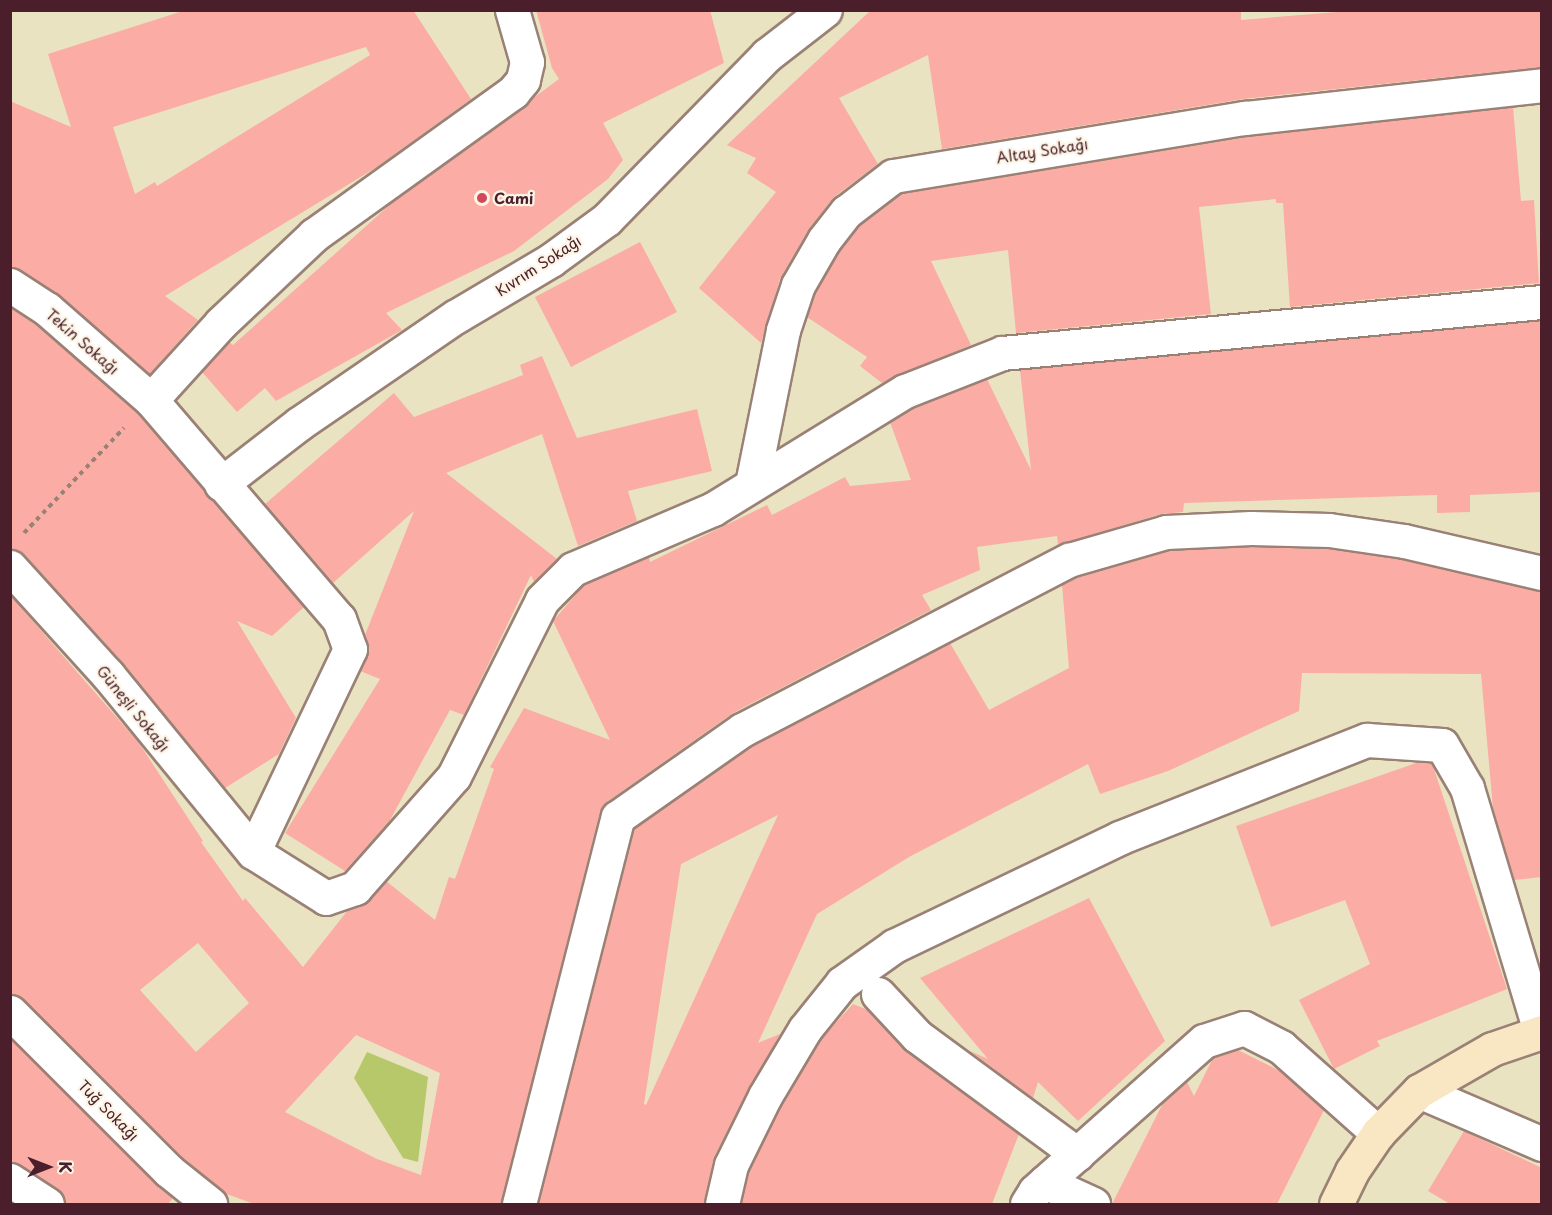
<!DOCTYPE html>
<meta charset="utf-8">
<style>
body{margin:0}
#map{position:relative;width:1552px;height:1215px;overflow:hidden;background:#eae3c1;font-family:"Playpen Sans",sans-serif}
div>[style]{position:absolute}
.green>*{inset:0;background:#b7c86b}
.building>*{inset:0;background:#fbaca5}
.path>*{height:4px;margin-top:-2px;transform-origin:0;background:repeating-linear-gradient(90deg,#9a8176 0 4.5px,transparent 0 9px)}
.roads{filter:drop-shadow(2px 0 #9a8176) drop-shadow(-2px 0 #9a8176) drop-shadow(0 2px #9a8176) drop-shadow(0 -2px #9a8176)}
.street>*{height:33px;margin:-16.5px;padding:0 16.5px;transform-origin:16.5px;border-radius:16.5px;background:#fff}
.secondary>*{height:33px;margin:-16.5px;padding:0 16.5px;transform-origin:16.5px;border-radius:16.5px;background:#f9e7c3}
.dots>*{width:16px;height:16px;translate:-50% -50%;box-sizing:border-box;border:3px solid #fcf5e5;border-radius:50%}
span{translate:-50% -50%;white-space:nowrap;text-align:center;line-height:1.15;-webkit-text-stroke:4.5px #fcf5e5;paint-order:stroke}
.street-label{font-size:15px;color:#4a1f2b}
.poi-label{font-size:15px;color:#4a1f2b;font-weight:700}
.left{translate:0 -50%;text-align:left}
.frame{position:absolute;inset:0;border:12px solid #4a1f2b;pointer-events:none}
.north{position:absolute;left:18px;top:1137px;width:60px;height:60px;-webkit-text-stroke:4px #fcf5e5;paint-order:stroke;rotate:90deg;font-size:16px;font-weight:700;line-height:24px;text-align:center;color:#4a1f2b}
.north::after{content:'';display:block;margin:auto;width:21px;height:27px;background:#4a1f2b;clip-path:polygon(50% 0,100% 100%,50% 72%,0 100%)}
</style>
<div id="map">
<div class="green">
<i style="clip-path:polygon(367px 1052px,428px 1077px,418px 1162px,403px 1158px,354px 1078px)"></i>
</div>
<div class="building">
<i style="clip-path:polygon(evenodd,186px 10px,413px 10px,471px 99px,377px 167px,165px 296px,198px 320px,150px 374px,59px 295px,10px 266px,10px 101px,71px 127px,48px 54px,186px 10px,366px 47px,370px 55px,157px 186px,155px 182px,135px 194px,113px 127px,366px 47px)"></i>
<i style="clip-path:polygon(536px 10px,710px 10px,724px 63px,603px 123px,623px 160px,608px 179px,514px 251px,386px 313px,402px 330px,276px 401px,265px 388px,237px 412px,202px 372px,229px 342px,233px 345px,393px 202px,559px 79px,552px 68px)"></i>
<i style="clip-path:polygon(871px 10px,1241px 10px,1241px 20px,1361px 10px,1542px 10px,1542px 67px,1243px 99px,942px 149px,928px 55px,839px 98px,878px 164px,834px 197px,808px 231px,780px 279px,761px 343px,699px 288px,776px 192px,747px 173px,756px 158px,727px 145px)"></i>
<i style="clip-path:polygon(1513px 107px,1521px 201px,1534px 200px,1539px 283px,1290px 307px,1283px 203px,1276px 203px,1276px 199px,1199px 207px,1211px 314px,1016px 333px,1008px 250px,931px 261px,971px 345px,882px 383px,860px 366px,867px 357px,807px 317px,815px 293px,840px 251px,859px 225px,901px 194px,1248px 137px)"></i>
<i style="clip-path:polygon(640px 242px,677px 312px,571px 367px,535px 297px)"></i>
<i style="clip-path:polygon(10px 308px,36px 324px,138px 413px,304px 607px,272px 636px,237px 621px,296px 718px,279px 754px,225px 788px,122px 662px,24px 554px,10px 549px)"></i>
<i style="clip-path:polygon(evenodd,1541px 321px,1542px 492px,1470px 495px,1470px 512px,1437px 513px,1437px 495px,1184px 503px,1183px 512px,1161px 514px,1058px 545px,1057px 536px,977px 547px,980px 570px,922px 595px,931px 610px,733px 713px,607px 802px,600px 812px,501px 1204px,254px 1204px,224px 1193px,182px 1157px,23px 999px,10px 994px,10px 595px,139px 743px,203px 841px,201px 842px,243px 901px,245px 898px,303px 967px,348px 910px,369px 901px,386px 881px,435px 920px,449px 877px,455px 879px,494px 769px,490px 767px,524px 708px,610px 740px,553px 621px,584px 585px,649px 557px,650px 562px,767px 505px,772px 515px,845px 477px,850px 486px,911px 480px,890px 422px,913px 408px,987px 379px,1031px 470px,1020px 370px,1541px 321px,198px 943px,249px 1003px,196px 1052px,140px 990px,198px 943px,1541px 321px,356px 1035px,440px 1073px,421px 1175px,377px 1159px,285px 1112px,356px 1035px)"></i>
<i style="clip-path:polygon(542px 356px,577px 438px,697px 409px,712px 471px,628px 491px,637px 521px,578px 546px,542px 434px,446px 473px,557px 559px,534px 582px,531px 575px,464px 715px,450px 710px,389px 822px,345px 871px,285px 833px,380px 679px,360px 671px,369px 650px,365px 635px,414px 511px,333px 583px,265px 504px,394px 393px,414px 417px,523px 375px,520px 365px)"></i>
<i style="clip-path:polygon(evenodd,1251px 547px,1327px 549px,1401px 559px,1542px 591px,1542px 877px,1514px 880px,1493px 808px,1481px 674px,1302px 673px,1299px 711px,1168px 771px,1100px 794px,1088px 764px,909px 857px,817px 914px,758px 1043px,780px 1034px,714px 1157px,704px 1204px,538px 1204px,634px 828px,752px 746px,950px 643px,989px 710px,1069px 668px,1062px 585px,1076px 578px,1169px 551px,1251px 547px,778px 815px,646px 1105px,644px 1104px,681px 864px,778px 815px)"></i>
<i style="clip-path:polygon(1419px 762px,1431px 763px,1434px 769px,1507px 989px,1377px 1041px,1380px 1046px,1334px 1069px,1299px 1000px,1370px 964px,1345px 900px,1271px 927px,1236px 826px)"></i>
<i style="clip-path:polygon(1089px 898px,1165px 1041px,1078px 1121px,1038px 1082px,1033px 1098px,970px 1051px,988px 1059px,920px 978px)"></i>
<i style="clip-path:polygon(853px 1004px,868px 1010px,906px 1051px,1019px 1134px,992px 1204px,741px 1204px,749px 1171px,781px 1105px,820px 1040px)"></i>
<i style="clip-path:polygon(10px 1039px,173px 1198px,168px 1204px,66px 1204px,57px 1188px,10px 1161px)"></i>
<i style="clip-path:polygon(1238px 1050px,1280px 1071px,1324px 1110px,1277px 1204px,1112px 1204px,1163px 1103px,1187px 1082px,1194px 1096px,1213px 1058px)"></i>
<i style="clip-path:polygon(1464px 1131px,1542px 1168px,1542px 1204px,1450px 1204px,1428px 1191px)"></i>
</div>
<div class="path">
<i style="left:24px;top:533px;width:145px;rotate:-46.4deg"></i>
</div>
<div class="roads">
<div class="street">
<i style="left:512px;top:10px;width:54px;rotate:73.9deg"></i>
<i style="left:527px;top:62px;width:18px;rotate:103deg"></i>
<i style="left:523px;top:80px;width:16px;rotate:130deg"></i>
<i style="left:513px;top:92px;width:245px;rotate:144.3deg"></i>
<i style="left:314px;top:235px;width:128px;rotate:136.6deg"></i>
<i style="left:221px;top:323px;width:104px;rotate:132.3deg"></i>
<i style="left:151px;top:400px;width:289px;rotate:49.4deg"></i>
<i style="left:339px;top:619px;width:32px;rotate:70deg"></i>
<i style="left:350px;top:649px;width:225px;rotate:115.5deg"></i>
<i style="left:253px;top:852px;width:86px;rotate:32.2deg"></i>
<i style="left:326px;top:898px;width:31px;rotate:-19deg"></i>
<i style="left:355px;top:888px;width:149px;rotate:-48.5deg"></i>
<i style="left:454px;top:776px;width:197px;rotate:-63.4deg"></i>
<i style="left:542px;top:600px;width:44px;rotate:-45deg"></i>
<i style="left:573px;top:569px;width:152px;rotate:-23.2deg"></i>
<i style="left:713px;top:509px;width:225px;rotate:-31.6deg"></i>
<i style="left:905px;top:391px;width:104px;rotate:-21.4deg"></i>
<i style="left:1002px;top:353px;width:542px;rotate:-5.4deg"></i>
<i style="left:10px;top:285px;width:44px;rotate:33deg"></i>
<i style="left:47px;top:309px;width:138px;rotate:41.2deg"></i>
<i style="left:221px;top:484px;width:100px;rotate:-37.7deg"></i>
<i style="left:300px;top:423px;width:188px;rotate:-34.4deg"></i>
<i style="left:455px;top:317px;width:112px;rotate:-30.7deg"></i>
<i style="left:551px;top:260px;width:69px;rotate:-36.2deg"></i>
<i style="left:607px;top:219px;width:229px;rotate:-45.7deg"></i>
<i style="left:767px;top:55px;width:73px;rotate:-37.8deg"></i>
<i style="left:752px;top:484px;width:157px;rotate:-78.6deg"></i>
<i style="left:783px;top:330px;width:47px;rotate:-71.6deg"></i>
<i style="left:798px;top:285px;width:52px;rotate:-60deg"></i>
<i style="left:824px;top:240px;width:36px;rotate:-52deg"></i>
<i style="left:846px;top:212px;width:59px;rotate:-37.5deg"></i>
<i style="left:893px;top:176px;width:357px;rotate:-9.4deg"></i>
<i style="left:1245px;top:118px;width:299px;rotate:-6.3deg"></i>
<i style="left:10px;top:567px;width:146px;rotate:47.8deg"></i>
<i style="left:108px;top:675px;width:229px;rotate:50.7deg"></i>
<i style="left:878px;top:994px;width:57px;rotate:47.1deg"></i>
<i style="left:917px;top:1036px;width:199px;rotate:36.4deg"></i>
<i style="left:10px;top:1012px;width:225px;rotate:45deg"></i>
<i style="left:169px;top:1171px;width:53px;rotate:38.8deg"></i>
<i style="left:1419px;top:1091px;width:134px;rotate:23.3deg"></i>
<i style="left:10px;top:1180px;width:44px;rotate:33deg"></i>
<i style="left:1045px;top:1182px;width:53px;rotate:24.6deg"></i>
<i style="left:519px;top:1204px;width:399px;rotate:-75.7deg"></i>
<i style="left:618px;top:817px;width:151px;rotate:-35.1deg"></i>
<i style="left:742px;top:730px;width:369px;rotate:-27.5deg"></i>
<i style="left:1069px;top:560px;width:101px;rotate:-16.1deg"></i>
<i style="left:1166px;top:532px;width:85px;rotate:-2.7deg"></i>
<i style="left:1251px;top:528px;width:78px;rotate:1.5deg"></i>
<i style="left:1329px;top:530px;width:76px;rotate:8.3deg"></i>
<i style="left:1404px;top:541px;width:142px;rotate:13.1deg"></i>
<i style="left:722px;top:1204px;width:40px;rotate:-77deg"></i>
<i style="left:731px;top:1165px;width:77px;rotate:-63.8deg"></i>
<i style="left:765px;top:1096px;width:78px;rotate:-59.2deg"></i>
<i style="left:805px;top:1029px;width:59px;rotate:-51.2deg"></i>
<i style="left:842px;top:983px;width:64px;rotate:-35.4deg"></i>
<i style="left:894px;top:946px;width:250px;rotate:-25.6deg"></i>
<i style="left:1119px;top:838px;width:267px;rotate:-21.6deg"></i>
<i style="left:1367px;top:740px;width:75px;rotate:3.8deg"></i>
<i style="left:1442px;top:745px;width:50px;rotate:59.8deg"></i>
<i style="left:1467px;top:788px;width:255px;rotate:73.3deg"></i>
<i style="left:1027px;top:1204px;width:15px;rotate:-58deg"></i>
<i style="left:1035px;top:1191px;width:226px;rotate:-41.6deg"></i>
<i style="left:1204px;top:1041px;width:42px;rotate:-18deg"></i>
<i style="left:1244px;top:1028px;width:42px;rotate:27.2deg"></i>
<i style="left:1281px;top:1047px;width:130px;rotate:41.6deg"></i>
</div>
<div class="secondary">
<i style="left:1336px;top:1204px;width:37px;rotate:-64deg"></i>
<i style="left:1352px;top:1171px;width:46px;rotate:-55.6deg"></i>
<i style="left:1378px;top:1133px;width:59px;rotate:-45.7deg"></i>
<i style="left:1419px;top:1091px;width:84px;rotate:-29.9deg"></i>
<i style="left:1492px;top:1049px;width:53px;rotate:-18.8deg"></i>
</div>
</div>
<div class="dots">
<i style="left:482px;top:198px;background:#d1495b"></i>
</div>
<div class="street-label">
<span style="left:1042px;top:150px;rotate:-9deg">Altay Sokağı</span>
<span style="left:538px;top:265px;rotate:-33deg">Kıvrım Sokağı</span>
<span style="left:83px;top:341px;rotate:41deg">Tekin Sokağı</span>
<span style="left:134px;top:708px;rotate:51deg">Güneşli Sokağı</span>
<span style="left:109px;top:1110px;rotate:45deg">Tuğ Sokağı</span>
</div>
<div class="poi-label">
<span class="left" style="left:494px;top:198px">Cami</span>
</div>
<div class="frame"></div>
<div class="north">K</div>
</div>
